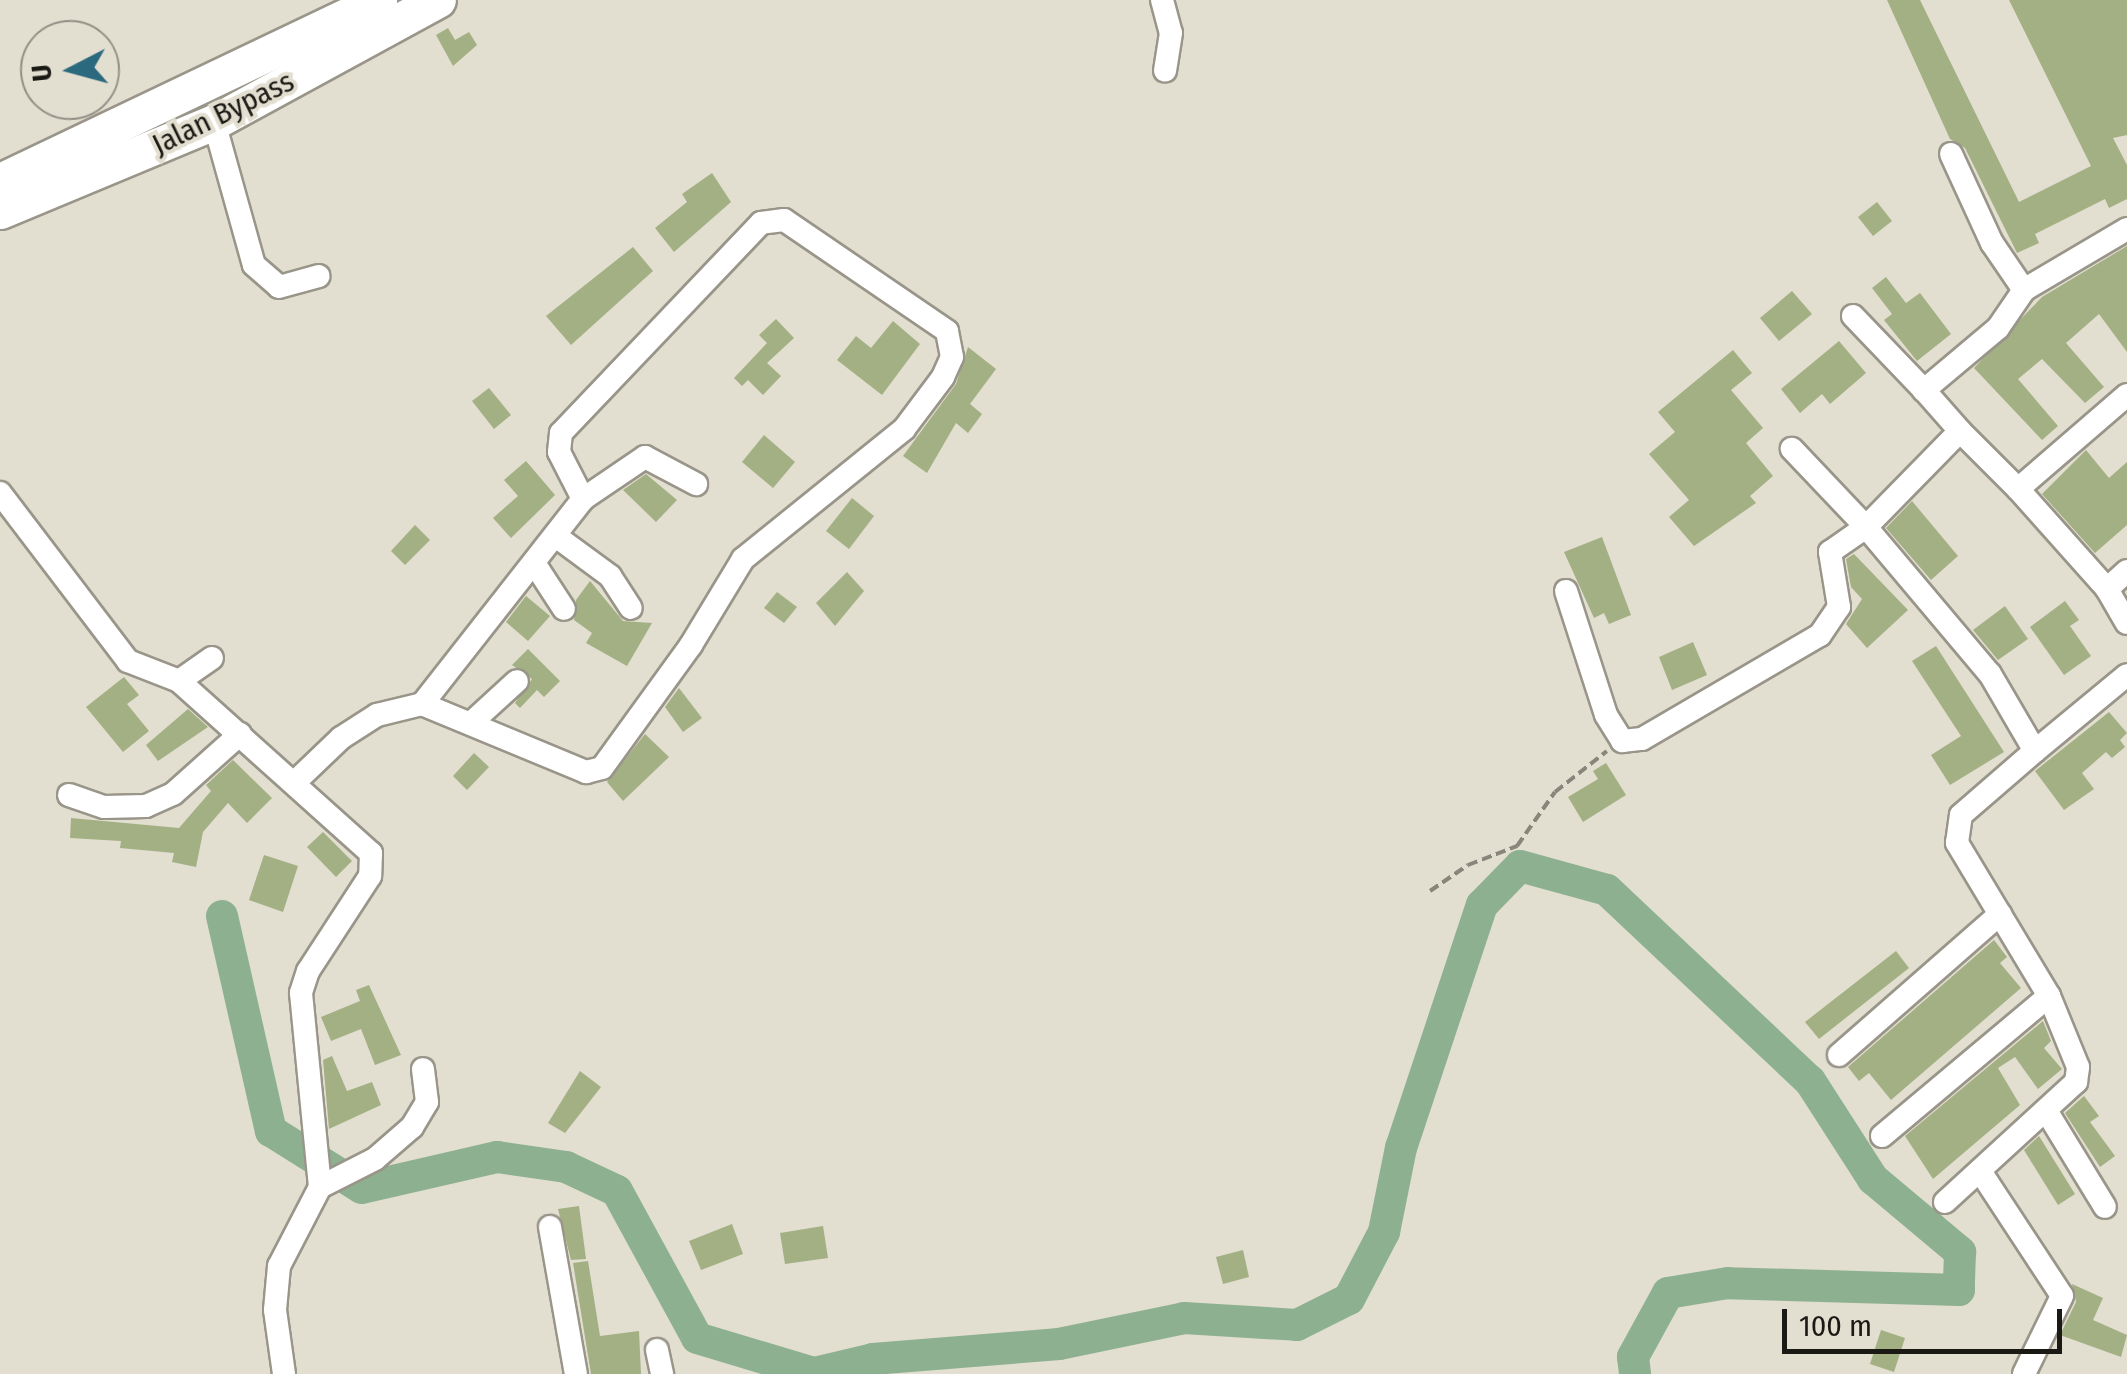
<!DOCTYPE html>
<style>
body{margin:0}
#map{position:relative;width:2127px;height:1374px;overflow:hidden;background:#e2ded0;font-family:"Fira Sans Condensed",sans-serif}
div>[style]{position:absolute}
.river>*{height:32px;margin:-16px;padding:0 16px;transform-origin:16px;border-radius:16px;background:#8db190}
.building>*{inset:0;background:#a3b084}
.path>*{height:4px;margin-top:-2px;transform-origin:0;background:repeating-linear-gradient(90deg,#88857b 0 10px,transparent 0 15px)}
.roads{filter:drop-shadow(2px 0 #999589) drop-shadow(-2px 0 #999589) drop-shadow(0 2px #999589) drop-shadow(0 -2px #999589)}
.minor>*{height:22px;margin:-11px;padding:0 11px;transform-origin:11px;border-radius:11px;background:#fff}
.highway>*{height:35px;margin:-17.5px;padding:0 17.5px;transform-origin:17.5px;border-radius:17.5px;background:#fff}
span{translate:-50% -50%;white-space:nowrap;text-align:center;line-height:1.15;-webkit-text-stroke:8px #e2ded0;paint-order:stroke}
.street-label{font-size:30px;color:#1a1914}
.north{position:absolute;left:20px;top:20px;width:100px;height:100px;box-sizing:border-box;background:#e2ded0;border:2px solid #928f85;border-radius:50%;rotate:264deg;font-size:28px;font-weight:700;line-height:40px;text-align:center;color:#1a1914}
.north::after{content:'';display:block;margin:auto;width:35px;height:45px;background:#2b697f;clip-path:polygon(50% 0,100% 100%,50% 72%,0 100%)}
.scale{position:absolute;left:1782px;top:1309px;width:280px;height:45px;box-sizing:border-box;border:5px solid #1a1914;border-top:0;padding-left:12px;font-size:30px;line-height:35px;white-space:nowrap;color:#1a1914;-webkit-text-stroke:8px #e2ded0;paint-order:stroke}
</style>
<div id="map">
<div class="river">
<i style="left:222px;top:916px;width:221px;rotate:77.2deg"></i>
<i style="left:271px;top:1131px;width:107px;rotate:32.1deg"></i>
<i style="left:362px;top:1188px;width:139px;rotate:-12.9deg"></i>
<i style="left:497px;top:1157px;width:70px;rotate:8.2deg"></i>
<i style="left:566px;top:1167px;width:56px;rotate:25.2deg"></i>
<i style="left:617px;top:1191px;width:167px;rotate:61.4deg"></i>
<i style="left:697px;top:1338px;width:122px;rotate:16.7deg"></i>
<i style="left:814px;top:1373px;width:61px;rotate:-13.3deg"></i>
<i style="left:873px;top:1359px;width:187px;rotate:-4.6deg"></i>
<i style="left:1059px;top:1344px;width:128px;rotate:-11.7deg"></i>
<i style="left:1184px;top:1318px;width:113px;rotate:3.5deg"></i>
<i style="left:1297px;top:1325px;width:58px;rotate:-26.6deg"></i>
<i style="left:1349px;top:1299px;width:76px;rotate:-62.4deg"></i>
<i style="left:1384px;top:1232px;width:86px;rotate:-78.6deg"></i>
<i style="left:1401px;top:1148px;width:256px;rotate:-71.6deg"></i>
<i style="left:1482px;top:905px;width:54px;rotate:-45.7deg"></i>
<i style="left:1520px;top:866px;width:90px;rotate:15.4deg"></i>
<i style="left:1607px;top:890px;width:279px;rotate:43.3deg"></i>
<i style="left:1810px;top:1081px;width:117px;rotate:57.3deg"></i>
<i style="left:1873px;top:1179px;width:114px;rotate:40deg"></i>
<i style="left:1960px;top:1252px;width:38px;rotate:92deg"></i>
<i style="left:1959px;top:1290px;width:231px;rotate:-178.3deg"></i>
<i style="left:1728px;top:1283px;width:61px;rotate:170.5deg"></i>
<i style="left:1668px;top:1293px;width:73px;rotate:118.7deg"></i>
<i style="left:1633px;top:1357px;width:17px;rotate:83deg"></i>
</div>
<div class="building">
<i style="clip-path:polygon(1887px 0,1920px 0,2019px 202px,2091px 166px,2009px 0,2127px 0,2127px 135px,2113px 138px,2127px 165px,2127px 199px,2109px 208px,2105px 199px,2035px 234px,2039px 243px,2017px 253px,1965px 148px,1950px 139px)"></i>
<i style="clip-path:polygon(448px 28px,455px 40px,469px 32px,477px 45px,453px 66px,436px 35px)"></i>
<i style="clip-path:polygon(712px 173px,731px 202px,674px 252px,655px 228px,687px 202px,682px 194px)"></i>
<i style="clip-path:polygon(1877px 202px,1892px 221px,1873px 236px,1858px 217px)"></i>
<i style="clip-path:polygon(2127px 246px,2127px 352px,2099px 314px,2066px 343px,2104px 387px,2085px 403px,2042px 359px,2018px 379px,2058px 426px,2042px 440px,1974px 368px,2042px 297px)"></i>
<i style="clip-path:polygon(633px 247px,653px 271px,571px 345px,546px 316px)"></i>
<i style="clip-path:polygon(1886px 277px,1906px 303px,1920px 293px,1951px 334px,1917px 361px,1884px 320px,1892px 314px,1872px 288px)"></i>
<i style="clip-path:polygon(1792px 291px,1812px 314px,1779px 341px,1760px 318px)"></i>
<i style="clip-path:polygon(776px 319px,794px 338px,767px 363px,781px 376px,763px 395px,748px 380px,742px 386px,734px 378px,767px 343px,759px 335px)"></i>
<i style="clip-path:polygon(893px 321px,920px 344px,882px 395px,837px 360px,856px 336px,871px 348px)"></i>
<i style="clip-path:polygon(1839px 341px,1866px 373px,1830px 404px,1822px 394px,1800px 413px,1781px 389px)"></i>
<i style="clip-path:polygon(968px 347px,996px 369px,970px 404px,982px 414px,968px 433px,956px 423px,927px 473px,903px 456px,956px 384px)"></i>
<i style="clip-path:polygon(1733px 350px,1752px 373px,1731px 390px,1763px 428px,1746px 443px,1773px 476px,1750px 496px,1756px 503px,1694px 546px,1669px 517px,1689px 500px,1649px 454px,1675px 432px,1658px 412px)"></i>
<i style="clip-path:polygon(489px 388px,511px 415px,494px 429px,472px 401px)"></i>
<i style="clip-path:polygon(764px 435px,795px 462px,773px 488px,742px 462px)"></i>
<i style="clip-path:polygon(2086px 450px,2109px 478px,2127px 462px,2127px 525px,2095px 553px,2042px 494px)"></i>
<i style="clip-path:polygon(526px 461px,555px 495px,511px 538px,493px 518px,518px 496px,504px 480px)"></i>
<i style="clip-path:polygon(646px 474px,677px 500px,656px 522px,623px 490px)"></i>
<i style="clip-path:polygon(852px 498px,874px 516px,849px 549px,826px 531px)"></i>
<i style="clip-path:polygon(1912px 501px,1958px 556px,1931px 580px,1886px 528px)"></i>
<i style="clip-path:polygon(415px 525px,430px 540px,405px 565px,391px 551px)"></i>
<i style="clip-path:polygon(1602px 537px,1631px 615px,1609px 624px,1604px 613px,1594px 618px,1564px 552px)"></i>
<i style="clip-path:polygon(1854px 554px,1908px 610px,1867px 648px,1846px 624px,1862px 599px,1851px 587px,1846px 559px)"></i>
<i style="clip-path:polygon(847px 572px,864px 591px,835px 626px,816px 603px)"></i>
<i style="clip-path:polygon(590px 581px,623px 621px,652px 623px,627px 666px,586px 643px,592px 633px,574px 620px,576px 600px)"></i>
<i style="clip-path:polygon(777px 592px,797px 607px,784px 623px,764px 608px)"></i>
<i style="clip-path:polygon(526px 596px,550px 616px,528px 641px,506px 622px)"></i>
<i style="clip-path:polygon(2065px 601px,2079px 620px,2070px 626px,2091px 656px,2064px 675px,2030px 627px)"></i>
<i style="clip-path:polygon(2005px 606px,2028px 639px,1998px 660px,1973px 630px)"></i>
<i style="clip-path:polygon(1693px 642px,1707px 675px,1672px 690px,1659px 657px)"></i>
<i style="clip-path:polygon(1936px 646px,2004px 752px,1950px 785px,1931px 755px,1961px 736px,1912px 661px)"></i>
<i style="clip-path:polygon(528px 649px,560px 681px,544px 697px,537px 690px,520px 708px,515px 703px,532px 679px,512px 665px)"></i>
<i style="clip-path:polygon(124px 677px,139px 695px,127px 704px,149px 731px,123px 752px,86px 707px)"></i>
<i style="clip-path:polygon(679px 688px,702px 718px,683px 732px,665px 707px)"></i>
<i style="clip-path:polygon(188px 709px,208px 727px,158px 761px,146px 745px)"></i>
<i style="clip-path:polygon(2109px 712px,2127px 733px,2120px 740px,2125px 747px,2112px 758px,2106px 752px,2082px 773px,2094px 789px,2064px 810px,2035px 771px)"></i>
<i style="clip-path:polygon(645px 734px,669px 757px,623px 801px,607px 782px)"></i>
<i style="clip-path:polygon(474px 753px,489px 767px,467px 790px,453px 776px)"></i>
<i style="clip-path:polygon(233px 760px,272px 798px,247px 823px,228px 803px,203px 832px,196px 867px,172px 862px,174px 853px,120px 848px,121px 841px,70px 838px,71px 818px,179px 828px,211px 791px,206px 785px)"></i>
<i style="clip-path:polygon(1606px 763px,1626px 795px,1583px 822px,1568px 797px,1598px 779px,1593px 771px)"></i>
<i style="clip-path:polygon(323px 832px,352px 861px,336px 877px,307px 847px)"></i>
<i style="clip-path:polygon(264px 855px,298px 866px,283px 912px,249px 900px)"></i>
<i style="clip-path:polygon(1994px 940px,2007px 957px,2000px 963px,2021px 988px,1891px 1100px,1869px 1073px,1859px 1081px,1848px 1067px)"></i>
<i style="clip-path:polygon(1896px 951px,1909px 968px,1819px 1039px,1805px 1022px)"></i>
<i style="clip-path:polygon(369px 985px,401px 1055px,375px 1065px,361px 1029px,331px 1041px,321px 1017px,360px 1001px,356px 990px)"></i>
<i style="clip-path:polygon(2043px 1021px,2051px 1041px,2044px 1048px,2062px 1069px,2038px 1089px,2015px 1057px,1998px 1068px,2020px 1105px,1933px 1179px,1905px 1136px)"></i>
<i style="clip-path:polygon(332px 1056px,347px 1091px,372px 1082px,381px 1105px,329px 1129px,323px 1060px)"></i>
<i style="clip-path:polygon(580px 1071px,601px 1087px,565px 1133px,548px 1123px)"></i>
<i style="clip-path:polygon(2084px 1096px,2099px 1116px,2090px 1122px,2115px 1156px,2100px 1167px,2065px 1113px)"></i>
<i style="clip-path:polygon(2039px 1136px,2075px 1194px,2058px 1205px,2024px 1150px)"></i>
<i style="clip-path:polygon(579px 1206px,586px 1259px,571px 1260px,558px 1209px)"></i>
<i style="clip-path:polygon(732px 1224px,743px 1254px,701px 1270px,689px 1241px)"></i>
<i style="clip-path:polygon(823px 1226px,828px 1258px,785px 1264px,780px 1233px)"></i>
<i style="clip-path:polygon(1243px 1250px,1249px 1277px,1223px 1284px,1216px 1257px)"></i>
<i style="clip-path:polygon(588px 1261px,600px 1336px,639px 1331px,641px 1374px,591px 1374px,573px 1263px)"></i>
<i style="clip-path:polygon(2072px 1284px,2103px 1298px,2093px 1320px,2127px 1335px,2121px 1357px,2060px 1335px,2076px 1302px)"></i>
<i style="clip-path:polygon(1881px 1330px,1905px 1338px,1894px 1372px,1870px 1364px)"></i>
</div>
<div class="path">
<i style="left:1430px;top:891px;width:46px;rotate:-34.4deg"></i>
<i style="left:1468px;top:865px;width:53px;rotate:-21.2deg"></i>
<i style="left:1517px;top:846px;width:66px;rotate:-54.9deg"></i>
<i style="left:1555px;top:792px;width:66px;rotate:-38.3deg"></i>
</div>
<div class="roads">
<div class="minor">
<i style="left:1162px;top:0;width:34px;rotate:75deg"></i>
<i style="left:1171px;top:33px;width:38px;rotate:99deg"></i>
<i style="left:214px;top:122px;width:148px;rotate:74.4deg"></i>
<i style="left:254px;top:265px;width:33px;rotate:41deg"></i>
<i style="left:279px;top:287px;width:41px;rotate:-15.4deg"></i>
<i style="left:1951px;top:154px;width:98px;rotate:65.3deg"></i>
<i style="left:1992px;top:243px;width:57px;rotate:55.8deg"></i>
<i style="left:2127px;top:229px;width:120px;rotate:149.4deg"></i>
<i style="left:2024px;top:290px;width:46px;rotate:124.4deg"></i>
<i style="left:1998px;top:328px;width:97px;rotate:140deg"></i>
<i style="left:1924px;top:390px;width:55px;rotate:48.7deg"></i>
<i style="left:1960px;top:431px;width:134px;rotate:134.4deg"></i>
<i style="left:1866px;top:527px;width:192px;rotate:49.9deg"></i>
<i style="left:1990px;top:674px;width:89px;rotate:59.7deg"></i>
<i style="left:2035px;top:751px;width:119px;rotate:-39.6deg"></i>
<i style="left:1853px;top:316px;width:103px;rotate:46.2deg"></i>
<i style="left:1960px;top:431px;width:82px;rotate:45deg"></i>
<i style="left:2018px;top:489px;width:144px;rotate:-40.8deg"></i>
<i style="left:2018px;top:489px;width:134px;rotate:48.3deg"></i>
<i style="left:0;top:493px;width:211px;rotate:52.7deg"></i>
<i style="left:128px;top:661px;width:55px;rotate:21.4deg"></i>
<i style="left:179px;top:681px;width:258px;rotate:41.9deg"></i>
<i style="left:371px;top:853px;width:23px;rotate:92deg"></i>
<i style="left:370px;top:876px;width:113px;rotate:123.1deg"></i>
<i style="left:308px;top:971px;width:23px;rotate:108deg"></i>
<i style="left:301px;top:993px;width:195px;rotate:84.4deg"></i>
<i style="left:320px;top:1187px;width:89px;rotate:117.4deg"></i>
<i style="left:279px;top:1266px;width:44px;rotate:95.2deg"></i>
<i style="left:275px;top:1310px;width:65px;rotate:82deg"></i>
<i style="left:583px;top:499px;width:75px;rotate:-34.1deg"></i>
<i style="left:645px;top:457px;width:58px;rotate:27.9deg"></i>
<i style="left:557px;top:537px;width:66px;rotate:36.3deg"></i>
<i style="left:610px;top:576px;width:38px;rotate:57deg"></i>
<i style="left:536px;top:566px;width:51px;rotate:56.9deg"></i>
<i style="left:2127px;top:571px;width:27px;rotate:138deg"></i>
<i style="left:2107px;top:589px;width:39px;rotate:60deg"></i>
<i style="left:1566px;top:591px;width:130px;rotate:72.1deg"></i>
<i style="left:1606px;top:715px;width:31px;rotate:58deg"></i>
<i style="left:1622px;top:741px;width:20px;rotate:-6deg"></i>
<i style="left:1642px;top:739px;width:206px;rotate:-30.3deg"></i>
<i style="left:1820px;top:635px;width:34px;rotate:-56deg"></i>
<i style="left:1839px;top:607px;width:56px;rotate:-99.3deg"></i>
<i style="left:1830px;top:552px;width:44px;rotate:-34.8deg"></i>
<i style="left:1866px;top:527px;width:108px;rotate:-133.5deg"></i>
<i style="left:179px;top:681px;width:40px;rotate:-34.9deg"></i>
<i style="left:471px;top:723px;width:62px;rotate:-42.4deg"></i>
<i style="left:295px;top:782px;width:64px;rotate:-43.7deg"></i>
<i style="left:341px;top:738px;width:43px;rotate:-32.6deg"></i>
<i style="left:377px;top:715px;width:46px;rotate:-13.7deg"></i>
<i style="left:422px;top:704px;width:178px;rotate:22.5deg"></i>
<i style="left:586px;top:772px;width:16px;rotate:-14deg"></i>
<i style="left:602px;top:768px;width:152px;rotate:-54.1deg"></i>
<i style="left:691px;top:645px;width:100px;rotate:-58.8deg"></i>
<i style="left:743px;top:559px;width:207px;rotate:-38.9deg"></i>
<i style="left:904px;top:429px;width:65px;rotate:-53.1deg"></i>
<i style="left:943px;top:377px;width:22px;rotate:-66deg"></i>
<i style="left:952px;top:357px;width:26px;rotate:-101deg"></i>
<i style="left:947px;top:331px;width:197px;rotate:-145.7deg"></i>
<i style="left:784px;top:220px;width:23px;rotate:173deg"></i>
<i style="left:761px;top:223px;width:290px;rotate:133.6deg"></i>
<i style="left:561px;top:433px;width:19px;rotate:96deg"></i>
<i style="left:559px;top:452px;width:53px;rotate:62.9deg"></i>
<i style="left:583px;top:499px;width:261px;rotate:128.1deg"></i>
<i style="left:69px;top:795px;width:37px;rotate:19deg"></i>
<i style="left:104px;top:807px;width:42px;rotate:-1.4deg"></i>
<i style="left:146px;top:806px;width:30px;rotate:-24deg"></i>
<i style="left:173px;top:794px;width:90px;rotate:-41.8deg"></i>
<i style="left:1839px;top:1055px;width:214px;rotate:-41.2deg"></i>
<i style="left:2047px;top:1112px;width:111px;rotate:58.6deg"></i>
<i style="left:1882px;top:1136px;width:218px;rotate:-40deg"></i>
<i style="left:1980px;top:1171px;width:149px;rotate:56.7deg"></i>
<i style="left:2062px;top:1296px;width:87px;rotate:116deg"></i>
<i style="left:320px;top:1187px;width:62px;rotate:-27deg"></i>
<i style="left:375px;top:1159px;width:49px;rotate:-40.9deg"></i>
<i style="left:412px;top:1127px;width:29px;rotate:-59deg"></i>
<i style="left:427px;top:1102px;width:33px;rotate:-97deg"></i>
<i style="left:1945px;top:1202px;width:178px;rotate:-42.5deg"></i>
<i style="left:2076px;top:1082px;width:15px;rotate:-82deg"></i>
<i style="left:2078px;top:1067px;width:77px;rotate:-112.2deg"></i>
<i style="left:2049px;top:996px;width:179px;rotate:-121deg"></i>
<i style="left:1957px;top:843px;width:28px;rotate:-82deg"></i>
<i style="left:1961px;top:815px;width:98px;rotate:-40.9deg"></i>
<i style="left:550px;top:1227px;width:149px;rotate:80deg"></i>
<i style="left:657px;top:1350px;width:25px;rotate:78deg"></i>
</div>
<div class="highway">
<i style="left:0;top:181px;width:420px;rotate:-25.5deg"></i>
<i style="left:0;top:211px;width:232px;rotate:-22.6deg"></i>
<i style="left:214px;top:122px;width:255px;rotate:-28.6deg"></i>
</div>
</div>
<div class="street-label">
<span style="left:223px;top:113px;rotate:-26deg">Jalan Bypass</span>
</div>
<div class="north">U</div>
<div class="scale">100 m</div>
</div>
